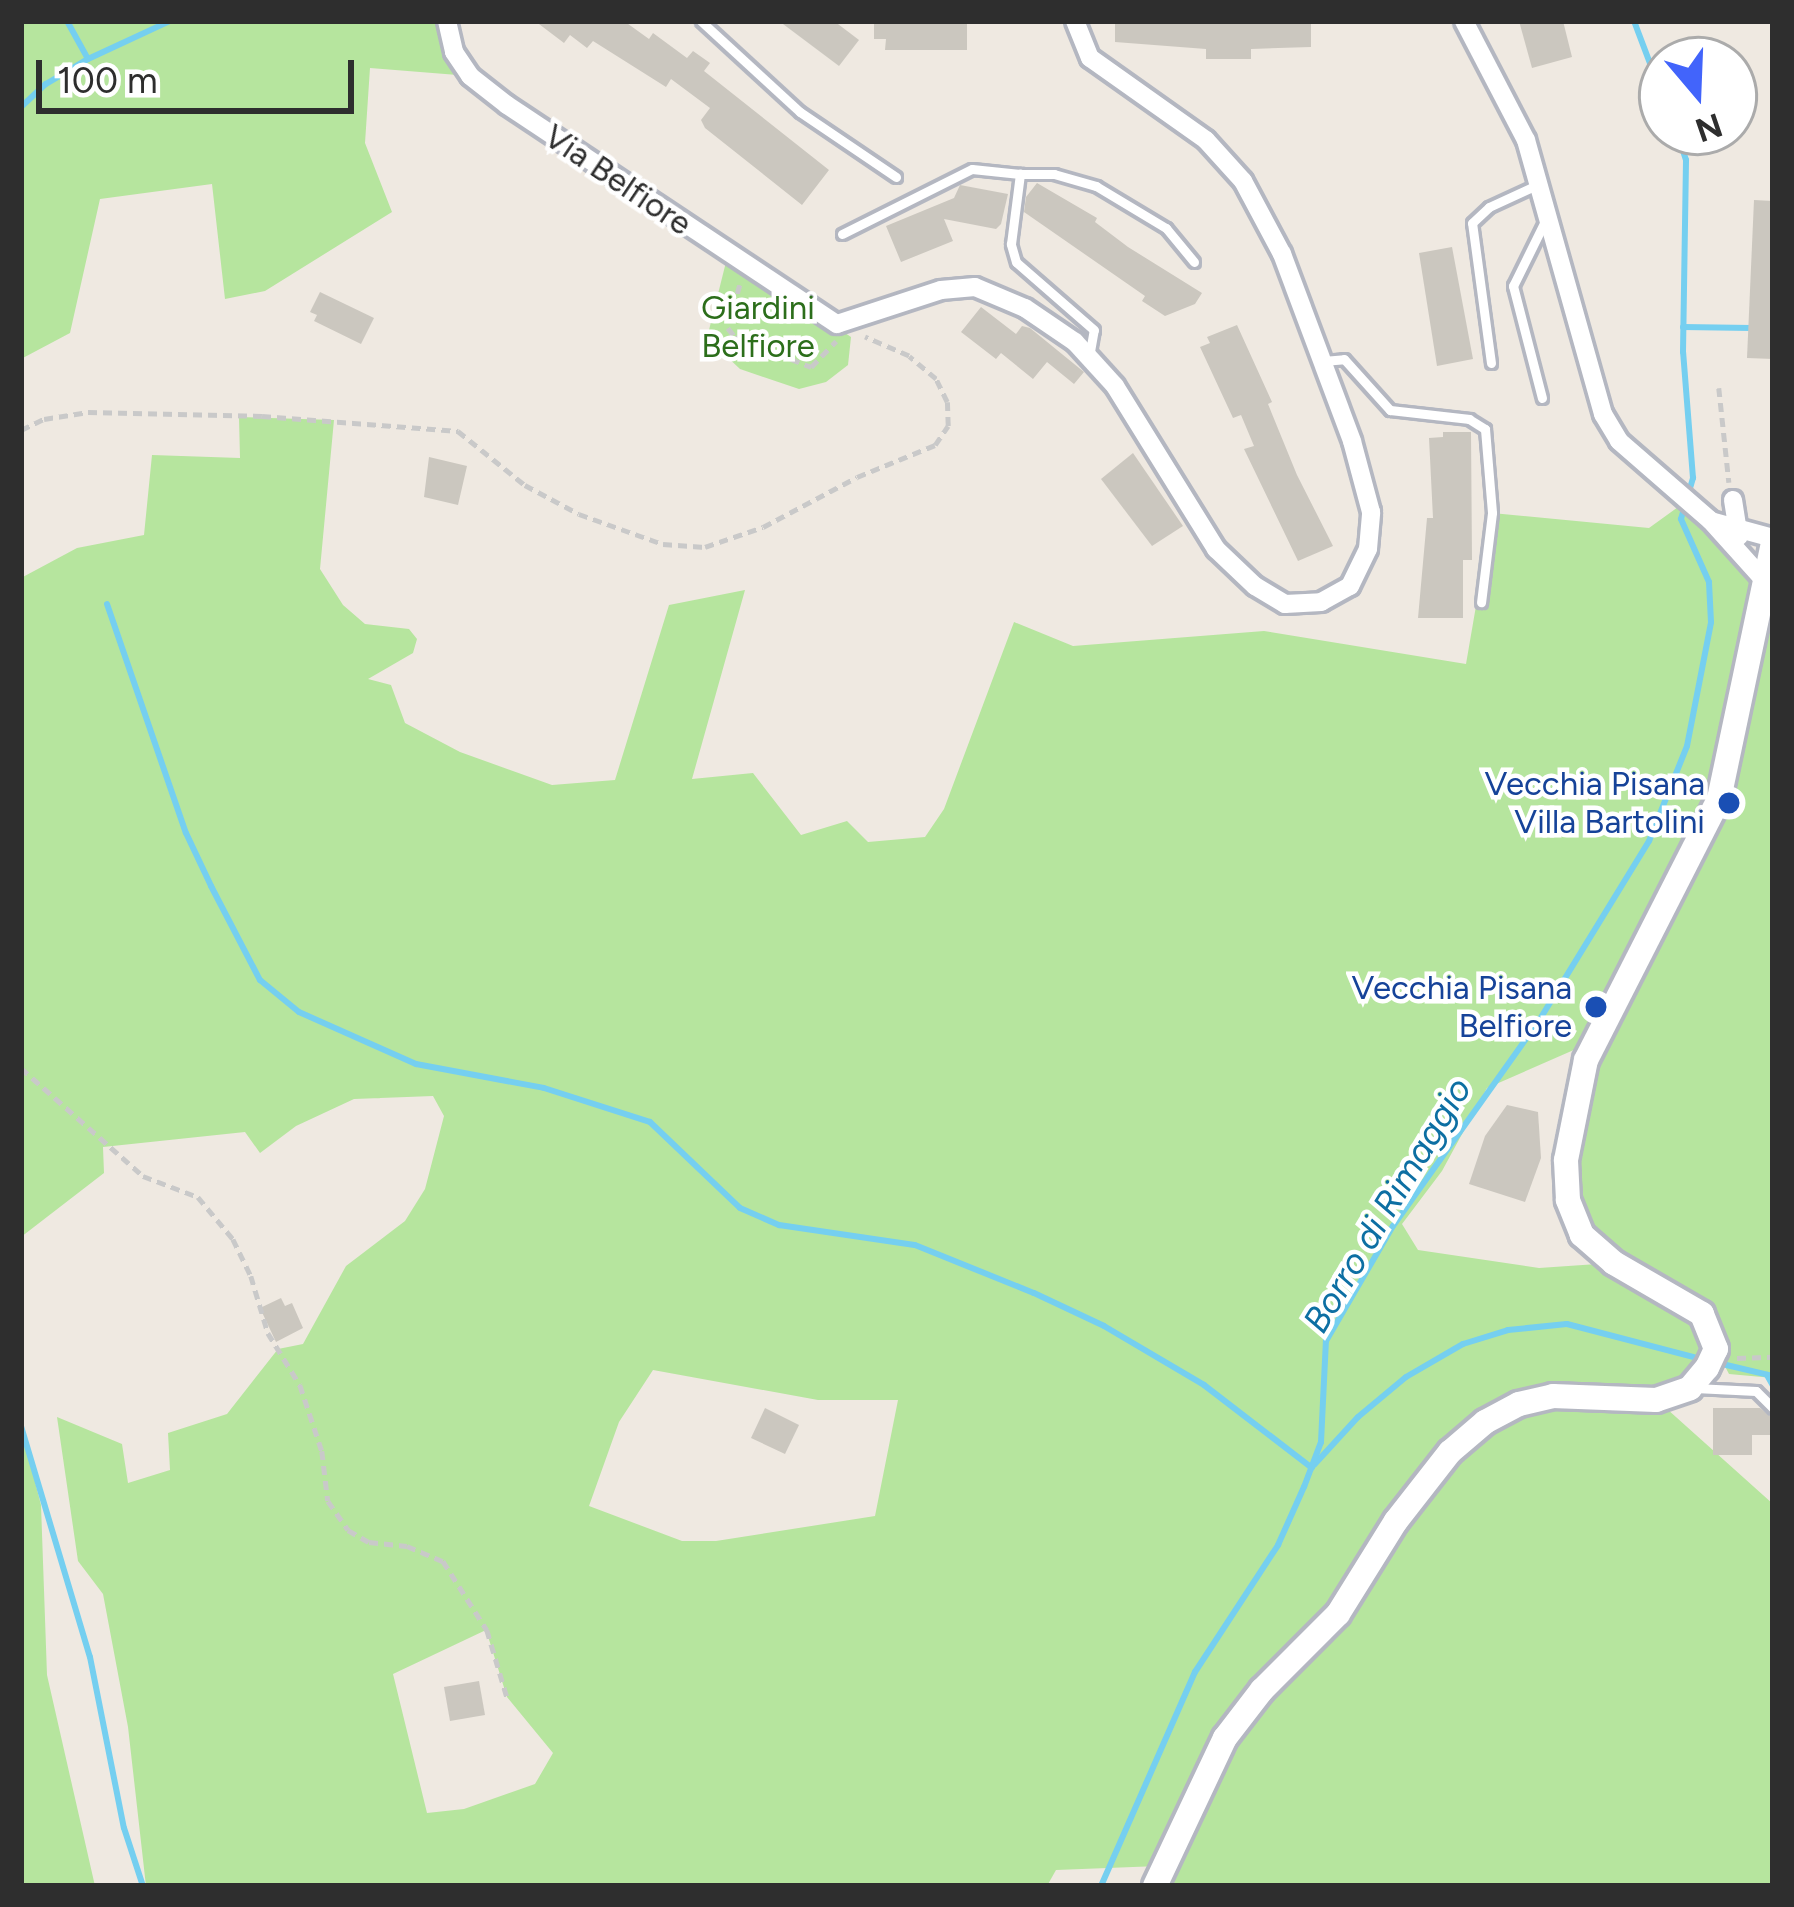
<!DOCTYPE html>
<style>
body{margin:0}
#map{position:relative;width:1794px;height:1907px;overflow:hidden;background:#efe9e1;font-family:Figtree,sans-serif}
div>[style]{position:absolute}
.green>*{inset:0;background:#b6e59e}
.stream>*{height:6px;margin:-3px;padding:0 3px;transform-origin:3px;border-radius:3px;background:#75cff0}
.building>*{inset:0;background:#cbc7bf}
.path>*{height:4.5px;margin-top:-2.25px;transform-origin:0;background:repeating-linear-gradient(90deg,#c9c9c9 0 9px,transparent 0 15px)}
.roads{filter:drop-shadow(3px 0 #b4b7c1) drop-shadow(-3px 0 #b4b7c1) drop-shadow(0 3px #b4b7c1) drop-shadow(0 -3px #b4b7c1)}
.service>*{height:9px;margin:-4.5px;padding:0 4.5px;transform-origin:4.5px;border-radius:4.5px;background:#fff}
.minor>*{height:18px;margin:-9px;padding:0 9px;transform-origin:9px;border-radius:9px;background:#fff}
.secondary>*{height:24px;margin:-12px;padding:0 12px;transform-origin:12px;border-radius:12px;background:#fff}
.dots>*{width:33px;height:33px;translate:-50% -50%;box-sizing:border-box;border:6px solid #fff;border-radius:50%}
span{translate:-50% -50%;white-space:nowrap;text-align:center;line-height:1.15;-webkit-text-stroke:9px #fff;paint-order:stroke}
.street-label{font-size:33px;color:#2e2e2e}
.park-label{font-size:33px;color:#2c6e1b}
.transit-label{font-size:33px;color:#164399}
.right{translate:-100% -50%;text-align:right}
.water-label{font-size:36px;color:#0d6fa3;font-style:italic}
.frame{position:absolute;inset:0;border:24px solid #2e2e2e;pointer-events:none}
.north{position:absolute;left:1638px;top:36px;width:120px;height:120px;box-sizing:border-box;background:#fff;border:3px solid #ababab;border-radius:50%;rotate:161deg;font-size:33px;font-weight:700;line-height:48px;text-align:center;color:#2e2e2e}
.north::after{content:'';display:block;margin:auto;width:42px;height:54px;background:#4264fb;clip-path:polygon(50% 0,100% 100%,50% 72%,0 100%)}
.scale{position:absolute;left:36px;top:60px;width:318px;height:54px;box-sizing:border-box;border:6px solid #2e2e2e;border-top:0;padding-left:15px;font-size:36px;line-height:42px;white-space:nowrap;color:#2e2e2e;-webkit-text-stroke:9px #fff;paint-order:stroke}
</style>
<div id="map">
<div class="green">
<i style="clip-path:polygon(21px 21px,447px 21px,470px 76px,370px 68px,365px 143px,392px 212px,265px 291px,225px 299px,212px 184px,100px 199px,70px 333px,21px 359px)"></i>
<i style="clip-path:polygon(728px 254px,851px 337px,848px 365px,826px 382px,799px 389px,740px 369px,707px 338px)"></i>
<i style="clip-path:polygon(evenodd,239px 417px,334px 420px,320px 569px,343px 605px,365px 624px,409px 629px,417px 639px,413px 653px,368px 679px,391px 685px,405px 723px,460px 752px,552px 785px,615px 780px,669px 605px,745px 590px,692px 779px,753px 773px,801px 835px,847px 821px,868px 842px,925px 837px,944px 809px,1014px 622px,1073px 646px,1264px 631px,1466px 664px,1492px 513px,1649px 528px,1685px 502px,1764px 580px,1773px 543px,1773px 1378px,1729px 1374px,1717px 1351px,1657px 1400px,1773px 1504px,1773px 1886px,1155px 1886px,1159px 1866px,1056px 1870px,1047px 1886px,146px 1886px,128px 1727px,103px 1594px,78px 1561px,57px 1417px,122px 1444px,128px 1483px,170px 1470px,168px 1433px,227px 1414px,278px 1349px,303px 1344px,346px 1266px,405px 1221px,425px 1189px,444px 1116px,433px 1096px,354px 1099px,296px 1126px,260px 1153px,245px 1132px,103px 1147px,104px 1173px,21px 1237px,21px 578px,77px 548px,144px 535px,152px 455px,240px 458px,239px 417px,1592px 1042px,1566px 1160px,1582px 1235px,1612px 1263px,1539px 1268px,1418px 1250px,1402px 1224px,1442px 1171px,1487px 1088px,1592px 1042px,239px 417px,653px 1370px,818px 1400px,898px 1400px,875px 1516px,716px 1541px,682px 1541px,589px 1506px,619px 1422px,653px 1370px,239px 417px,486px 1630px,507px 1697px,553px 1753px,535px 1784px,464px 1809px,427px 1813px,393px 1674px,486px 1630px)"></i>
<i style="clip-path:polygon(21px 1427px,41px 1505px,47px 1675px,95px 1886px,21px 1886px)"></i>
</div>
<div class="stream">
<i style="left:67px;top:21px;width:43px;rotate:61.1deg"></i>
<i style="left:1634px;top:21px;width:79px;rotate:69.3deg"></i>
<i style="left:21px;top:107px;width:34px;rotate:-43deg"></i>
<i style="left:46px;top:84px;width:49px;rotate:-30.8deg"></i>
<i style="left:88px;top:59px;width:90px;rotate:-24.9deg"></i>
<i style="left:1683px;top:327px;width:68px;rotate:0.8deg"></i>
<i style="left:107px;top:604px;width:242px;rotate:71deg"></i>
<i style="left:186px;top:833px;width:59px;rotate:64.7deg"></i>
<i style="left:211px;top:886px;width:106px;rotate:62.5deg"></i>
<i style="left:260px;top:980px;width:50px;rotate:39.4deg"></i>
<i style="left:299px;top:1012px;width:128px;rotate:24deg"></i>
<i style="left:416px;top:1064px;width:130px;rotate:10.6deg"></i>
<i style="left:544px;top:1088px;width:111px;rotate:17.8deg"></i>
<i style="left:650px;top:1122px;width:124px;rotate:43.7deg"></i>
<i style="left:740px;top:1208px;width:43px;rotate:23.6deg"></i>
<i style="left:779px;top:1225px;width:137px;rotate:8.4deg"></i>
<i style="left:915px;top:1245px;width:128px;rotate:22deg"></i>
<i style="left:1034px;top:1293px;width:77px;rotate:25.2deg"></i>
<i style="left:1104px;top:1326px;width:116px;rotate:30.5deg"></i>
<i style="left:1204px;top:1385px;width:136px;rotate:37.5deg"></i>
<i style="left:1718px;top:1363px;width:57px;rotate:13.3deg"></i>
<i style="left:1767px;top:1375px;width:13px;rotate:61deg"></i>
<i style="left:21px;top:1426px;width:241px;rotate:73.4deg"></i>
<i style="left:90px;top:1657px;width:174px;rotate:78.8deg"></i>
<i style="left:124px;top:1828px;width:61px;rotate:71.9deg"></i>
<i style="left:1314px;top:1465px;width:65px;rotate:-47.5deg"></i>
<i style="left:1358px;top:1417px;width:62px;rotate:-39.8deg"></i>
<i style="left:1406px;top:1377px;width:66px;rotate:-30.1deg"></i>
<i style="left:1463px;top:1344px;width:47px;rotate:-17.3deg"></i>
<i style="left:1508px;top:1330px;width:59px;rotate:-5.8deg"></i>
<i style="left:1567px;top:1324px;width:143px;rotate:14.6deg"></i>
<i style="left:1101px;top:1886px;width:234px;rotate:-66.3deg"></i>
<i style="left:1195px;top:1672px;width:152px;rotate:-56.8deg"></i>
<i style="left:1278px;top:1545px;width:64px;rotate:-65.9deg"></i>
<i style="left:1304px;top:1487px;width:48px;rotate:-69.3deg"></i>
<i style="left:1321px;top:1442px;width:101px;rotate:-87.2deg"></i>
<i style="left:1326px;top:1341px;width:133px;rotate:-59.8deg"></i>
<i style="left:1393px;top:1226px;width:254px;rotate:-54.6deg"></i>
<i style="left:1540px;top:1019px;width:209px;rotate:-58.5deg"></i>
<i style="left:1649px;top:841px;width:102px;rotate:-68.2deg"></i>
<i style="left:1687px;top:746px;width:126px;rotate:-79deg"></i>
<i style="left:1711px;top:622px;width:40px;rotate:-92.9deg"></i>
<i style="left:1709px;top:582px;width:69px;rotate:-114deg"></i>
<i style="left:1681px;top:519px;width:43px;rotate:-73.7deg"></i>
<i style="left:1693px;top:478px;width:126px;rotate:-94.5deg"></i>
<i style="left:1683px;top:352px;width:192px;rotate:-89.1deg"></i>
<i style="left:1686px;top:160px;width:29px;rotate:-108deg"></i>
</div>
<div class="building">
<i style="clip-path:polygon(535px 21px,624px 21px,649px 39px,653px 33px,687px 58px,693px 51px,710px 63px,704px 71px,829px 170px,802px 205px,705px 128px,701px 120px,710px 108px,671px 79px,666px 87px,593px 41px,587px 48px,570px 35px,564px 43px)"></i>
<i style="clip-path:polygon(779px 21px,834px 21px,859px 40px,839px 66px)"></i>
<i style="clip-path:polygon(874px 21px,967px 21px,967px 50px,885px 50px,886px 39px,874px 39px)"></i>
<i style="clip-path:polygon(1115px 21px,1311px 21px,1311px 47px,1251px 49px,1251px 59px,1206px 59px,1206px 49px,1115px 42px)"></i>
<i style="clip-path:polygon(1519px 21px,1563px 21px,1572px 57px,1532px 68px)"></i>
<i style="clip-path:polygon(1037px 183px,1097px 218px,1095px 222px,1128px 247px,1202px 293px,1195px 304px,1165px 316px,1142px 301px,1145px 296px,1024px 212px,1026px 197px)"></i>
<i style="clip-path:polygon(960px 185px,1008px 194px,1001px 224px,996px 229px,944px 219px,953px 241px,901px 262px,886px 226px,954px 198px)"></i>
<i style="clip-path:polygon(1754px 200px,1773px 201px,1773px 359px,1747px 358px)"></i>
<i style="clip-path:polygon(1452px 247px,1473px 359px,1437px 366px,1419px 253px)"></i>
<i style="clip-path:polygon(320px 292px,374px 318px,361px 344px,314px 321px,317px 315px,310px 312px)"></i>
<i style="clip-path:polygon(981px 307px,1016px 334px,1022px 326px,1030px 328px,1084px 372px,1074px 384px,1047px 362px,1033px 379px,1001px 353px,996px 359px,961px 332px)"></i>
<i style="clip-path:polygon(1237px 325px,1272px 402px,1268px 404px,1297px 475px,1333px 546px,1298px 561px,1244px 449px,1254px 446px,1241px 415px,1233px 418px,1200px 347px,1210px 343px,1207px 337px)"></i>
<i style="clip-path:polygon(1443px 432px,1471px 432px,1472px 560px,1463px 560px,1463px 618px,1418px 618px,1427px 518px,1433px 518px,1429px 438px,1443px 437px)"></i>
<i style="clip-path:polygon(1133px 453px,1183px 526px,1152px 546px,1101px 479px)"></i>
<i style="clip-path:polygon(429px 457px,467px 466px,458px 505px,424px 497px)"></i>
<i style="clip-path:polygon(1507px 1105px,1538px 1112px,1541px 1158px,1525px 1202px,1469px 1184px,1485px 1136px)"></i>
<i style="clip-path:polygon(281px 1298px,285px 1306px,292px 1303px,303px 1328px,276px 1342px,260px 1308px)"></i>
<i style="clip-path:polygon(765px 1408px,799px 1425px,785px 1454px,751px 1438px)"></i>
<i style="clip-path:polygon(1713px 1408px,1760px 1408px,1771px 1417px,1771px 1435px,1752px 1435px,1752px 1455px,1713px 1455px)"></i>
<i style="clip-path:polygon(479px 1681px,485px 1715px,450px 1721px,444px 1687px)"></i>
</div>
<div class="path">
<i style="left:740px;top:285px;width:45px;rotate:105.6deg"></i>
<i style="left:728px;top:328px;width:11px;rotate:52deg"></i>
<i style="left:735px;top:337px;width:82px;rotate:21.5deg"></i>
<i style="left:811px;top:367px;width:36px;rotate:-46deg"></i>
<i style="left:1719px;top:388px;width:95px;rotate:83.9deg"></i>
<i style="left:21px;top:430px;width:25px;rotate:-26deg"></i>
<i style="left:44px;top:419px;width:45px;rotate:-9deg"></i>
<i style="left:88px;top:412px;width:174px;rotate:1.3deg"></i>
<i style="left:262px;top:416px;width:197px;rotate:4.4deg"></i>
<i style="left:458px;top:431px;width:86px;rotate:38.9deg"></i>
<i style="left:525px;top:485px;width:61px;rotate:28.2deg"></i>
<i style="left:579px;top:514px;width:89px;rotate:19.7deg"></i>
<i style="left:663px;top:544px;width:42px;rotate:4.1deg"></i>
<i style="left:705px;top:547px;width:61px;rotate:-19deg"></i>
<i style="left:763px;top:527px;width:106px;rotate:-28deg"></i>
<i style="left:857px;top:477px;width:84px;rotate:-22.3deg"></i>
<i style="left:935px;top:445px;width:23px;rotate:-56deg"></i>
<i style="left:948px;top:426px;width:24px;rotate:-92deg"></i>
<i style="left:947px;top:402px;width:25px;rotate:-116deg"></i>
<i style="left:936px;top:379px;width:35px;rotate:-140deg"></i>
<i style="left:909px;top:356px;width:48px;rotate:-156.6deg"></i>
<i style="left:21px;top:1068px;width:163px;rotate:41.5deg"></i>
<i style="left:143px;top:1176px;width:59px;rotate:20.9deg"></i>
<i style="left:198px;top:1197px;width:55px;rotate:50.2deg"></i>
<i style="left:233px;top:1239px;width:41px;rotate:64.1deg"></i>
<i style="left:251px;top:1276px;width:59px;rotate:73.4deg"></i>
<i style="left:268px;top:1333px;width:61px;rotate:58.4deg"></i>
<i style="left:300px;top:1385px;width:70px;rotate:71.6deg"></i>
<i style="left:322px;top:1451px;width:50px;rotate:83.2deg"></i>
<i style="left:328px;top:1501px;width:35px;rotate:55deg"></i>
<i style="left:348px;top:1530px;width:24px;rotate:30deg"></i>
<i style="left:369px;top:1542px;width:38px;rotate:6deg"></i>
<i style="left:407px;top:1546px;width:39px;rotate:23deg"></i>
<i style="left:443px;top:1561px;width:82px;rotate:57.5deg"></i>
<i style="left:487px;top:1630px;width:70px;rotate:73.4deg"></i>
<i style="left:1737px;top:1358px;width:36px;rotate:-2deg"></i>
</div>
<div class="roads">
<div class="service">
<i style="left:701px;top:21px;width:134px;rotate:42.6deg"></i>
<i style="left:800px;top:112px;width:116px;rotate:34.1deg"></i>
<i style="left:842px;top:234px;width:145px;rotate:-26.6deg"></i>
<i style="left:972px;top:169px;width:48px;rotate:5.9deg"></i>
<i style="left:1089px;top:357px;width:27px;rotate:-80deg"></i>
<i style="left:1094px;top:330px;width:103px;rotate:-138.9deg"></i>
<i style="left:1016px;top:262px;width:19px;rotate:-106deg"></i>
<i style="left:1011px;top:244px;width:71px;rotate:-82.7deg"></i>
<i style="left:1020px;top:174px;width:34px"></i>
<i style="left:1054px;top:174px;width:44px;rotate:15.9deg"></i>
<i style="left:1096px;top:186px;width:82px;rotate:31deg"></i>
<i style="left:1166px;top:228px;width:44px;rotate:50.5deg"></i>
<i style="left:1323px;top:361px;width:21px;rotate:-5deg"></i>
<i style="left:1344px;top:359px;width:69px;rotate:48deg"></i>
<i style="left:1390px;top:410px;width:80px;rotate:6.5deg"></i>
<i style="left:1469px;top:419px;width:19px;rotate:32deg"></i>
<i style="left:1485px;top:429px;width:84px;rotate:85.2deg"></i>
<i style="left:1492px;top:513px;width:90px;rotate:97deg"></i>
<i style="left:1491px;top:363px;width:141px;rotate:-97.7deg"></i>
<i style="left:1472px;top:223px;width:23px;rotate:-43deg"></i>
<i style="left:1489px;top:207px;width:55px;rotate:-24.7deg"></i>
<i style="left:1542px;top:398px;width:116px;rotate:-104.5deg"></i>
<i style="left:1513px;top:286px;width:72px;rotate:-63.8deg"></i>
<i style="left:1695px;top:1388px;width:61px;rotate:2.8deg"></i>
<i style="left:1756px;top:1391px;width:24px;rotate:45deg"></i>
</div>
<div class="minor">
<i style="left:447px;top:21px;width:32px;rotate:77deg"></i>
<i style="left:454px;top:52px;width:29px;rotate:56deg"></i>
<i style="left:470px;top:76px;width:47px;rotate:38.1deg"></i>
<i style="left:507px;top:105px;width:396px;rotate:33.6deg"></i>
<i style="left:837px;top:324px;width:109px;rotate:-18.1deg"></i>
<i style="left:941px;top:290px;width:34px;rotate:-5deg"></i>
<i style="left:975px;top:287px;width:54px;rotate:22.8deg"></i>
<i style="left:1025px;top:308px;width:60px;rotate:34.2deg"></i>
<i style="left:1075px;top:342px;width:59px;rotate:47.7deg"></i>
<i style="left:1115px;top:386px;width:192px;rotate:58.2deg"></i>
<i style="left:1216px;top:549px;width:54px;rotate:43.5deg"></i>
<i style="left:1255px;top:586px;width:35px;rotate:31deg"></i>
<i style="left:1285px;top:604px;width:36px;rotate:-3deg"></i>
<i style="left:1321px;top:602px;width:33px;rotate:-29deg"></i>
<i style="left:1350px;top:586px;width:41px;rotate:-64.1deg"></i>
<i style="left:1368px;top:549px;width:37px;rotate:-85deg"></i>
<i style="left:1371px;top:512px;width:73px;rotate:-105deg"></i>
<i style="left:1352px;top:441px;width:200px;rotate:-110.5deg"></i>
<i style="left:1282px;top:254px;width:83px;rotate:-118.1deg"></i>
<i style="left:1243px;top:181px;width:55px;rotate:-132.1deg"></i>
<i style="left:1206px;top:140px;width:142px;rotate:-144.7deg"></i>
<i style="left:1090px;top:58px;width:40px;rotate:-112deg"></i>
<i style="left:1464px;top:21px;width:134px;rotate:62.5deg"></i>
<i style="left:1526px;top:140px;width:285px;rotate:74.3deg"></i>
<i style="left:1603px;top:414px;width:31px;rotate:59deg"></i>
<i style="left:1619px;top:441px;width:121px;rotate:41deg"></i>
<i style="left:1710px;top:520px;width:82px;rotate:48deg"></i>
<i style="left:1733px;top:500px;width:37px;rotate:81deg"></i>
<i style="left:1714px;top:522px;width:61px;rotate:15.2deg"></i>
</div>
<div class="secondary">
<i style="left:1155px;top:1886px;width:164px;rotate:-64.7deg"></i>
<i style="left:1225px;top:1738px;width:61px;rotate:-52.4deg"></i>
<i style="left:1262px;top:1690px;width:107px;rotate:-45deg"></i>
<i style="left:1338px;top:1614px;width:110px;rotate:-58.1deg"></i>
<i style="left:1396px;top:1521px;width:88px;rotate:-52deg"></i>
<i style="left:1450px;top:1452px;width:46px;rotate:-40.6deg"></i>
<i style="left:1485px;top:1422px;width:38px;rotate:-28deg"></i>
<i style="left:1519px;top:1404px;width:35px;rotate:-13deg"></i>
<i style="left:1553px;top:1396px;width:103px;rotate:2.2deg"></i>
<i style="left:1656px;top:1400px;width:36px;rotate:-19deg"></i>
<i style="left:1690px;top:1388px;width:26px;rotate:-50deg"></i>
<i style="left:1707px;top:1368px;width:21px;rotate:-65deg"></i>
<i style="left:1716px;top:1349px;width:38px;rotate:-112deg"></i>
<i style="left:1702px;top:1314px;width:102px;rotate:-149.9deg"></i>
<i style="left:1614px;top:1263px;width:43px;rotate:-138.8deg"></i>
<i style="left:1582px;top:1235px;width:38px;rotate:-112deg"></i>
<i style="left:1568px;top:1200px;width:40px;rotate:-92.9deg"></i>
<i style="left:1566px;top:1160px;width:102px;rotate:-78.7deg"></i>
<i style="left:1586px;top:1060px;width:293px;rotate:-63deg"></i>
<i style="left:1719px;top:799px;width:262px;rotate:-78.1deg"></i>
</div>
</div>
<div class="dots">
<i style="left:1729px;top:803px;background:#1a4fb4"></i>
<i style="left:1596px;top:1007px;background:#1a4fb4"></i>
</div>
<div class="street-label">
<span style="left:618px;top:180px;rotate:34deg">Via Belfiore</span>
</div>
<div class="park-label">
<span style="left:758px;top:327px">Giardini<br>Belfiore</span>
</div>
<div class="transit-label">
<span class="right" style="left:1705px;top:803px">Vecchia Pisana<br>Villa Bartolini</span>
<span class="right" style="left:1572px;top:1007px">Vecchia Pisana<br>Belfiore</span>
</div>
<div class="water-label">
<span style="left:1387px;top:1205px;rotate:-59deg">Borro di Rimaggio</span>
</div>
<div class="frame"></div>
<div class="north">N</div>
<div class="scale">100 m</div>
</div>
